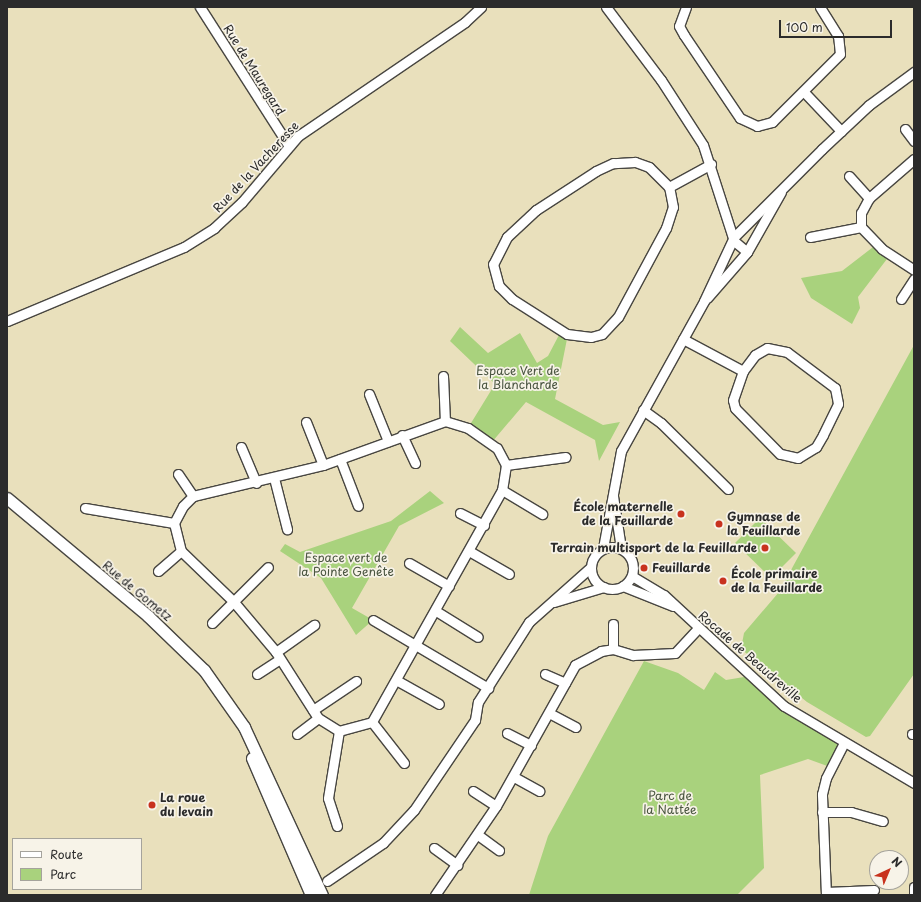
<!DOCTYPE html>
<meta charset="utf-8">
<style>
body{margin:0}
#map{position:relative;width:921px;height:902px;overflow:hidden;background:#e9e0bc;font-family:"Playpen Sans",sans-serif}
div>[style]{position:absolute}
.green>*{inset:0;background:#a9d27d}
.roads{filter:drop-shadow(1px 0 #484641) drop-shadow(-1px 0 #484641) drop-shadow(0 1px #484641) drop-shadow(0 -1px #484641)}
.minor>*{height:9px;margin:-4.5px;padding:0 4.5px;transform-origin:4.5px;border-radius:4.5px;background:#fff}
.minor>.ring{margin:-4.5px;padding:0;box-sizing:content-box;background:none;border:9px solid #fff;border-radius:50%}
.major>*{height:11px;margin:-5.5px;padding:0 5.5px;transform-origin:5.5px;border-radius:5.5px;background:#fff}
.dots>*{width:11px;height:11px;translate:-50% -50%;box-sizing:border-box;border:2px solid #f7f3e8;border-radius:50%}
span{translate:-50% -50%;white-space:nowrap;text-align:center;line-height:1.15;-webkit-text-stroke:3.5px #f7f3e8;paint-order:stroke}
.street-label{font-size:12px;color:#2b2b2b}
.park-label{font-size:12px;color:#4a5540}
.poi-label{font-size:12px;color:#2b2b2b;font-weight:700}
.right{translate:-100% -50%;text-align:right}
.left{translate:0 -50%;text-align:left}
.frame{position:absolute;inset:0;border:8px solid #2b2b2b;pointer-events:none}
.legend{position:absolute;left:12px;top:838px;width:130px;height:52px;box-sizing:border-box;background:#f7f3e8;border:1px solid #a5a39c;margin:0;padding:5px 7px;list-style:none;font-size:12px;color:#2b2b2b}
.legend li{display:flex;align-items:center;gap:8px;height:20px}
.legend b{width:20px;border:1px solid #a5a39c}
.north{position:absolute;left:869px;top:850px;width:40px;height:40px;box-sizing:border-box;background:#f7f3e8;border:1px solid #a5a39c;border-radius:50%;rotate:44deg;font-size:11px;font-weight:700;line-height:16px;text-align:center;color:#2b2b2b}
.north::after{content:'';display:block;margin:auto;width:14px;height:18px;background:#c8321e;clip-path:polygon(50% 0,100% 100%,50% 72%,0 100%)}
.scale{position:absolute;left:779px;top:20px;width:113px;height:18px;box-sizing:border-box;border:2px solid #2b2b2b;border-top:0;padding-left:5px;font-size:12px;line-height:14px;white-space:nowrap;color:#2b2b2b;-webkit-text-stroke:3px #f7f3e8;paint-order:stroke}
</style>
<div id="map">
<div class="green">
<i style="clip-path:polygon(877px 244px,890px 255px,858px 297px,860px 308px,852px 324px,811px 298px,801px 278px,842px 271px)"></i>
<i style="clip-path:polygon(460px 327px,488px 353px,520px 333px,537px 363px,548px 356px,559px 335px,567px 339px,555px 399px,603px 425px,620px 422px,599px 461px,595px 440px,526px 402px,492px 442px,468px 428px,495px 384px,450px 341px)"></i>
<i style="clip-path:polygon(914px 345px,914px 674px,870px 736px,866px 737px,807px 702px,741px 649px,744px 633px,779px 592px)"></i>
<i style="clip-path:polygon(430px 491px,444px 503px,399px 526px,352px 608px,373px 620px,356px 635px,321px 578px,280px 551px,285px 544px,300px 552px,391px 521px)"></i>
<i style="clip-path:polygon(760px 518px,796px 553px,771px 578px,735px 543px)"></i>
<i style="clip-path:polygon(644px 661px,678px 673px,704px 690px,715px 672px,726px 680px,750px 676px,844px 743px,830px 767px,808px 759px,760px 775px,764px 868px,737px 895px,529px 895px,548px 836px)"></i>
</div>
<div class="roads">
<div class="minor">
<i style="left:200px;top:7px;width:165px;rotate:57.4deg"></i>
<i style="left:606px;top:7px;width:91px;rotate:53deg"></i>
<i style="left:661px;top:80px;width:77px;rotate:57.1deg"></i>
<i style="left:703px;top:145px;width:101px;rotate:72.1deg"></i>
<i style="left:734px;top:241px;width:17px;rotate:40deg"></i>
<i style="left:686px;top:7px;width:20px;rotate:110deg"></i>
<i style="left:679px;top:26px;width:10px;rotate:61deg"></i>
<i style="left:684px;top:35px;width:100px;rotate:56deg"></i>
<i style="left:740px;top:118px;width:19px;rotate:25deg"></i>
<i style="left:757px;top:126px;width:16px;rotate:-15deg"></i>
<i style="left:772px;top:122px;width:96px;rotate:-45deg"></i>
<i style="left:840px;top:54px;width:18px;rotate:-96deg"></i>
<i style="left:838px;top:36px;width:34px;rotate:-122deg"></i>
<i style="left:804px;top:92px;width:54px;rotate:46.5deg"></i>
<i style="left:905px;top:129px;width:15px;rotate:53deg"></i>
<i style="left:914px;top:159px;width:60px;rotate:139.1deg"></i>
<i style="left:869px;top:198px;width:17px;rotate:118deg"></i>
<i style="left:861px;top:213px;width:14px;rotate:90deg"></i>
<i style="left:861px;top:227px;width:30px;rotate:46deg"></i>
<i style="left:882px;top:249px;width:38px;rotate:33deg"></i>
<i style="left:849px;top:176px;width:30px;rotate:48deg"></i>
<i style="left:669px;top:187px;width:28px;rotate:-135deg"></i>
<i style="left:649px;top:167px;width:15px;rotate:-160deg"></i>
<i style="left:635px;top:162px;width:22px;rotate:177deg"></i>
<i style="left:613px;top:163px;width:19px;rotate:155deg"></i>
<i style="left:596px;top:171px;width:72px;rotate:147deg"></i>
<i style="left:536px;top:210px;width:40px;rotate:137deg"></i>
<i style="left:507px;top:237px;width:30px;rotate:117deg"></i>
<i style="left:493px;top:264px;width:23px;rotate:75deg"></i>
<i style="left:499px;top:286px;width:18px;rotate:45deg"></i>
<i style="left:512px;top:299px;width:65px;rotate:32.5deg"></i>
<i style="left:567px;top:334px;width:24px;rotate:7deg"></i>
<i style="left:591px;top:337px;width:11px;rotate:-15deg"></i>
<i style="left:602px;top:334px;width:23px;rotate:-47deg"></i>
<i style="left:618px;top:317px;width:101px;rotate:-61.7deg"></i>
<i style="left:666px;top:228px;width:22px;rotate:-72deg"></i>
<i style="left:673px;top:207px;width:20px;rotate:-101deg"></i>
<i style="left:669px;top:187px;width:48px;rotate:-28.7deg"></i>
<i style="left:810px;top:237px;width:52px;rotate:-11.1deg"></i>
<i style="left:707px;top:298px;width:61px;rotate:-49deg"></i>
<i style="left:747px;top:252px;width:69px;rotate:-60.5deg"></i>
<i style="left:901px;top:299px;width:24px;rotate:-57deg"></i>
<i style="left:7px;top:321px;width:192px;rotate:-22.7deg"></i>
<i style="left:184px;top:247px;width:36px;rotate:-32deg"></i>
<i style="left:214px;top:228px;width:38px;rotate:-43deg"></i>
<i style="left:242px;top:202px;width:87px;rotate:-49.7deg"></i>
<i style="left:298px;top:136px;width:202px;rotate:-34.3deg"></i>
<i style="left:465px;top:22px;width:22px;rotate:-43deg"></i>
<i style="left:683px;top:339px;width:68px;rotate:28.1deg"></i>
<i style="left:767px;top:348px;width:20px;rotate:11deg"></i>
<i style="left:787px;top:352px;width:60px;rotate:36.9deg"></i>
<i style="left:835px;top:388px;width:16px;rotate:79deg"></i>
<i style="left:838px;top:404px;width:34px;rotate:116deg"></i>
<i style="left:823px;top:435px;width:14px;rotate:120deg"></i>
<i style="left:816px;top:447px;width:21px;rotate:149deg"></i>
<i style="left:798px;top:458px;width:18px;rotate:-167deg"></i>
<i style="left:780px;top:454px;width:64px;rotate:-134.4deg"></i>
<i style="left:735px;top:408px;width:8px;rotate:-104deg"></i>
<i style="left:733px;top:400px;width:31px;rotate:-71deg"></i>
<i style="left:743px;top:371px;width:20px;rotate:-53deg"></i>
<i style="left:755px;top:355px;width:14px;rotate:-30deg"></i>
<i style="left:443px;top:376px;width:45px;rotate:87.5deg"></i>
<i style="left:369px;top:394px;width:51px;rotate:68deg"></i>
<i style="left:643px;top:410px;width:22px;rotate:36deg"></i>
<i style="left:661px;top:423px;width:94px;rotate:44.6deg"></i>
<i style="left:445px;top:421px;width:24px;rotate:17deg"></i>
<i style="left:468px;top:428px;width:35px;rotate:35deg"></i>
<i style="left:497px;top:448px;width:19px;rotate:62deg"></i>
<i style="left:506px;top:465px;width:25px;rotate:99deg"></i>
<i style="left:502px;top:490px;width:266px;rotate:119.3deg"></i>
<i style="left:372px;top:722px;width:34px;rotate:165deg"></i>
<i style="left:339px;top:731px;width:25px;rotate:-148deg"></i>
<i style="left:318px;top:718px;width:78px;rotate:-122.5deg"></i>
<i style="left:276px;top:652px;width:67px;rotate:-130.1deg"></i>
<i style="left:233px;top:601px;width:72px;rotate:-136.1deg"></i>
<i style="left:181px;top:551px;width:29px;rotate:-104deg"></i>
<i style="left:174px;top:523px;width:19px;rotate:-62deg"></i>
<i style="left:183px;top:506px;width:14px;rotate:-45deg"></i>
<i style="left:193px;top:496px;width:134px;rotate:-13.4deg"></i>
<i style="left:323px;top:465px;width:130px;rotate:-19.8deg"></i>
<i style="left:306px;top:422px;width:46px;rotate:68.4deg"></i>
<i style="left:402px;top:435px;width:31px;rotate:65deg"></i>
<i style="left:241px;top:447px;width:39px;rotate:67deg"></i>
<i style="left:340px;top:459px;width:50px;rotate:69deg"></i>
<i style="left:506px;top:465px;width:60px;rotate:-7.7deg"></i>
<i style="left:178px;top:474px;width:27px;rotate:56deg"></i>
<i style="left:274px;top:478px;width:53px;rotate:75.7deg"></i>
<i style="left:502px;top:490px;width:47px;rotate:31deg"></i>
<i style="left:613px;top:496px;width:53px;rotate:81.3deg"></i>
<i style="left:85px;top:508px;width:90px;rotate:9.6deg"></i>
<i style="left:460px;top:513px;width:27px;rotate:27deg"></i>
<i class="ring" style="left:591px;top:547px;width:33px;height:33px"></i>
<i style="left:603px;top:548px;width:99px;rotate:-79.5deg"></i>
<i style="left:621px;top:451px;width:171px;rotate:-61deg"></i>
<i style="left:704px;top:301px;width:71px;rotate:-64.9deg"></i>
<i style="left:734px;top:237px;width:124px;rotate:-45deg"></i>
<i style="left:822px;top:149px;width:64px;rotate:-43.1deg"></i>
<i style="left:869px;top:105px;width:56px;rotate:-36.3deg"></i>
<i style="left:469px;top:551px;width:46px;rotate:29.9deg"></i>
<i style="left:409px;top:563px;width:46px;rotate:29.9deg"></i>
<i style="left:158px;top:571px;width:30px;rotate:-41deg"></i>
<i style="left:632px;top:576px;width:37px;rotate:31deg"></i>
<i style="left:664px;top:595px;width:163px;rotate:42.8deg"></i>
<i style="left:784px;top:706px;width:151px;rotate:30.6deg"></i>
<i style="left:623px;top:586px;width:54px;rotate:21.8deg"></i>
<i style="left:554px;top:602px;width:52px;rotate:-16.7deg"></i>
<i style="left:436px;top:611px;width:49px;rotate:31.8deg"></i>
<i style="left:373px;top:620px;width:134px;rotate:30.6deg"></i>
<i style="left:212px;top:623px;width:79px;rotate:-45deg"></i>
<i style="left:613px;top:649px;width:25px;rotate:-90deg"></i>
<i style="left:276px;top:652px;width:47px;rotate:-35.4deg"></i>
<i style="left:257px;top:674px;width:27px;rotate:-33deg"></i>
<i style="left:545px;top:674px;width:22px;rotate:24deg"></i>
<i style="left:396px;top:680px;width:49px;rotate:29.2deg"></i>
<i style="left:313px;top:710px;width:52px;rotate:-34deg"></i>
<i style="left:549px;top:713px;width:30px;rotate:28deg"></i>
<i style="left:372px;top:722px;width:52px;rotate:52deg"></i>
<i style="left:507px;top:733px;width:27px;rotate:27deg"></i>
<i style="left:297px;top:734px;width:26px;rotate:-37deg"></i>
<i style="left:912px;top:734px;width:2px"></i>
<i style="left:514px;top:777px;width:29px;rotate:29deg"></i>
<i style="left:473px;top:791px;width:27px;rotate:33deg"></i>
<i style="left:822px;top:812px;width:29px"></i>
<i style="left:851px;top:812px;width:33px;rotate:16deg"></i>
<i style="left:337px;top:826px;width:29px;rotate:-108deg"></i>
<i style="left:328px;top:798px;width:68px;rotate:-80.7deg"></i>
<i style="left:478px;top:835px;width:26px;rotate:36deg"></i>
<i style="left:434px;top:848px;width:29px;rotate:36deg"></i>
<i style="left:327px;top:881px;width:68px;rotate:-34.2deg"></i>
<i style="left:383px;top:843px;width:45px;rotate:-46.8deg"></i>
<i style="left:414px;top:810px;width:109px;rotate:-55.9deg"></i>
<i style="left:475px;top:720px;width:18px;rotate:-81deg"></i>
<i style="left:478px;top:702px;width:95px;rotate:-57.5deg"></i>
<i style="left:529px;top:622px;width:83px;rotate:-41.6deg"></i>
<i style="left:826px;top:892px;width:48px;rotate:-2.4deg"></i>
<i style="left:435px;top:895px;width:108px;rotate:-55.6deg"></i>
<i style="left:496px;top:806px;width:162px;rotate:-60.7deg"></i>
<i style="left:575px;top:665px;width:30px;rotate:-28deg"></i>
<i style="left:601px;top:651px;width:12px;rotate:-9deg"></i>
<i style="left:613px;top:649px;width:21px;rotate:17deg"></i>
<i style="left:633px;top:655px;width:42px;rotate:-2.7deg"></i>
<i style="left:675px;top:653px;width:34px;rotate:-47deg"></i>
<i style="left:826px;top:895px;width:101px;rotate:-92.3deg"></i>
<i style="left:822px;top:794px;width:16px;rotate:-76deg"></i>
<i style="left:826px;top:778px;width:39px;rotate:-63deg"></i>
<i style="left:914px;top:895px;width:8px;rotate:-90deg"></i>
</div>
<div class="major">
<i style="left:7px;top:498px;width:184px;rotate:39.9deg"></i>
<i style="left:148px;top:616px;width:78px;rotate:44deg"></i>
<i style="left:204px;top:670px;width:70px;rotate:54.9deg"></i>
<i style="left:244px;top:727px;width:185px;rotate:65.1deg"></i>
<i style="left:252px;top:758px;width:149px;rotate:66.7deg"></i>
</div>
</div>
<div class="dots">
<i style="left:681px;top:514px;background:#c8321e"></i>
<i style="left:719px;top:524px;background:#c8321e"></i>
<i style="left:765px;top:548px;background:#c8321e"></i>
<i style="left:644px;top:568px;background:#c8321e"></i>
<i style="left:723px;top:581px;background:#c8321e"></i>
<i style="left:152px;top:805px;background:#c8321e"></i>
</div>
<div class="street-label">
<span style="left:254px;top:70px;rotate:58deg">Rue de Mauregard</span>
<span style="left:256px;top:167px;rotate:-47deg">Rue de la Vacheresse</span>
<span style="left:137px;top:591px;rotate:40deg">Rue de Gometz</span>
<span style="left:750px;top:657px;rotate:41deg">Rocade de Beaudreville</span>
</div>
<div class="park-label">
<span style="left:518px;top:378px">Espace Vert de<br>la Blancharde</span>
<span style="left:346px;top:565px">Espace vert de<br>la Pointe Genête</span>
<span style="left:670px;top:803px">Parc de<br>la Nattée</span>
</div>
<div class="poi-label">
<span class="right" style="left:673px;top:514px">École maternelle<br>de la Feuillarde</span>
<span class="left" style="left:727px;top:524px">Gymnase de<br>la Feuillarde</span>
<span class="right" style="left:757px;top:548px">Terrain multisport de la Feuillarde</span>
<span class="left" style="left:652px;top:568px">Feuillarde</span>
<span class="left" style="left:731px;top:581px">École primaire<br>de la Feuillarde</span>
<span class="left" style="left:160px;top:805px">La roue<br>du levain</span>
</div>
<div class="frame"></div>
<ul class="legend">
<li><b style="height:5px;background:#fff"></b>Route</li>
<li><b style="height:11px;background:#a9d27d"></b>Parc</li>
</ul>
<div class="north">N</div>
<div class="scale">100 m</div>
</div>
